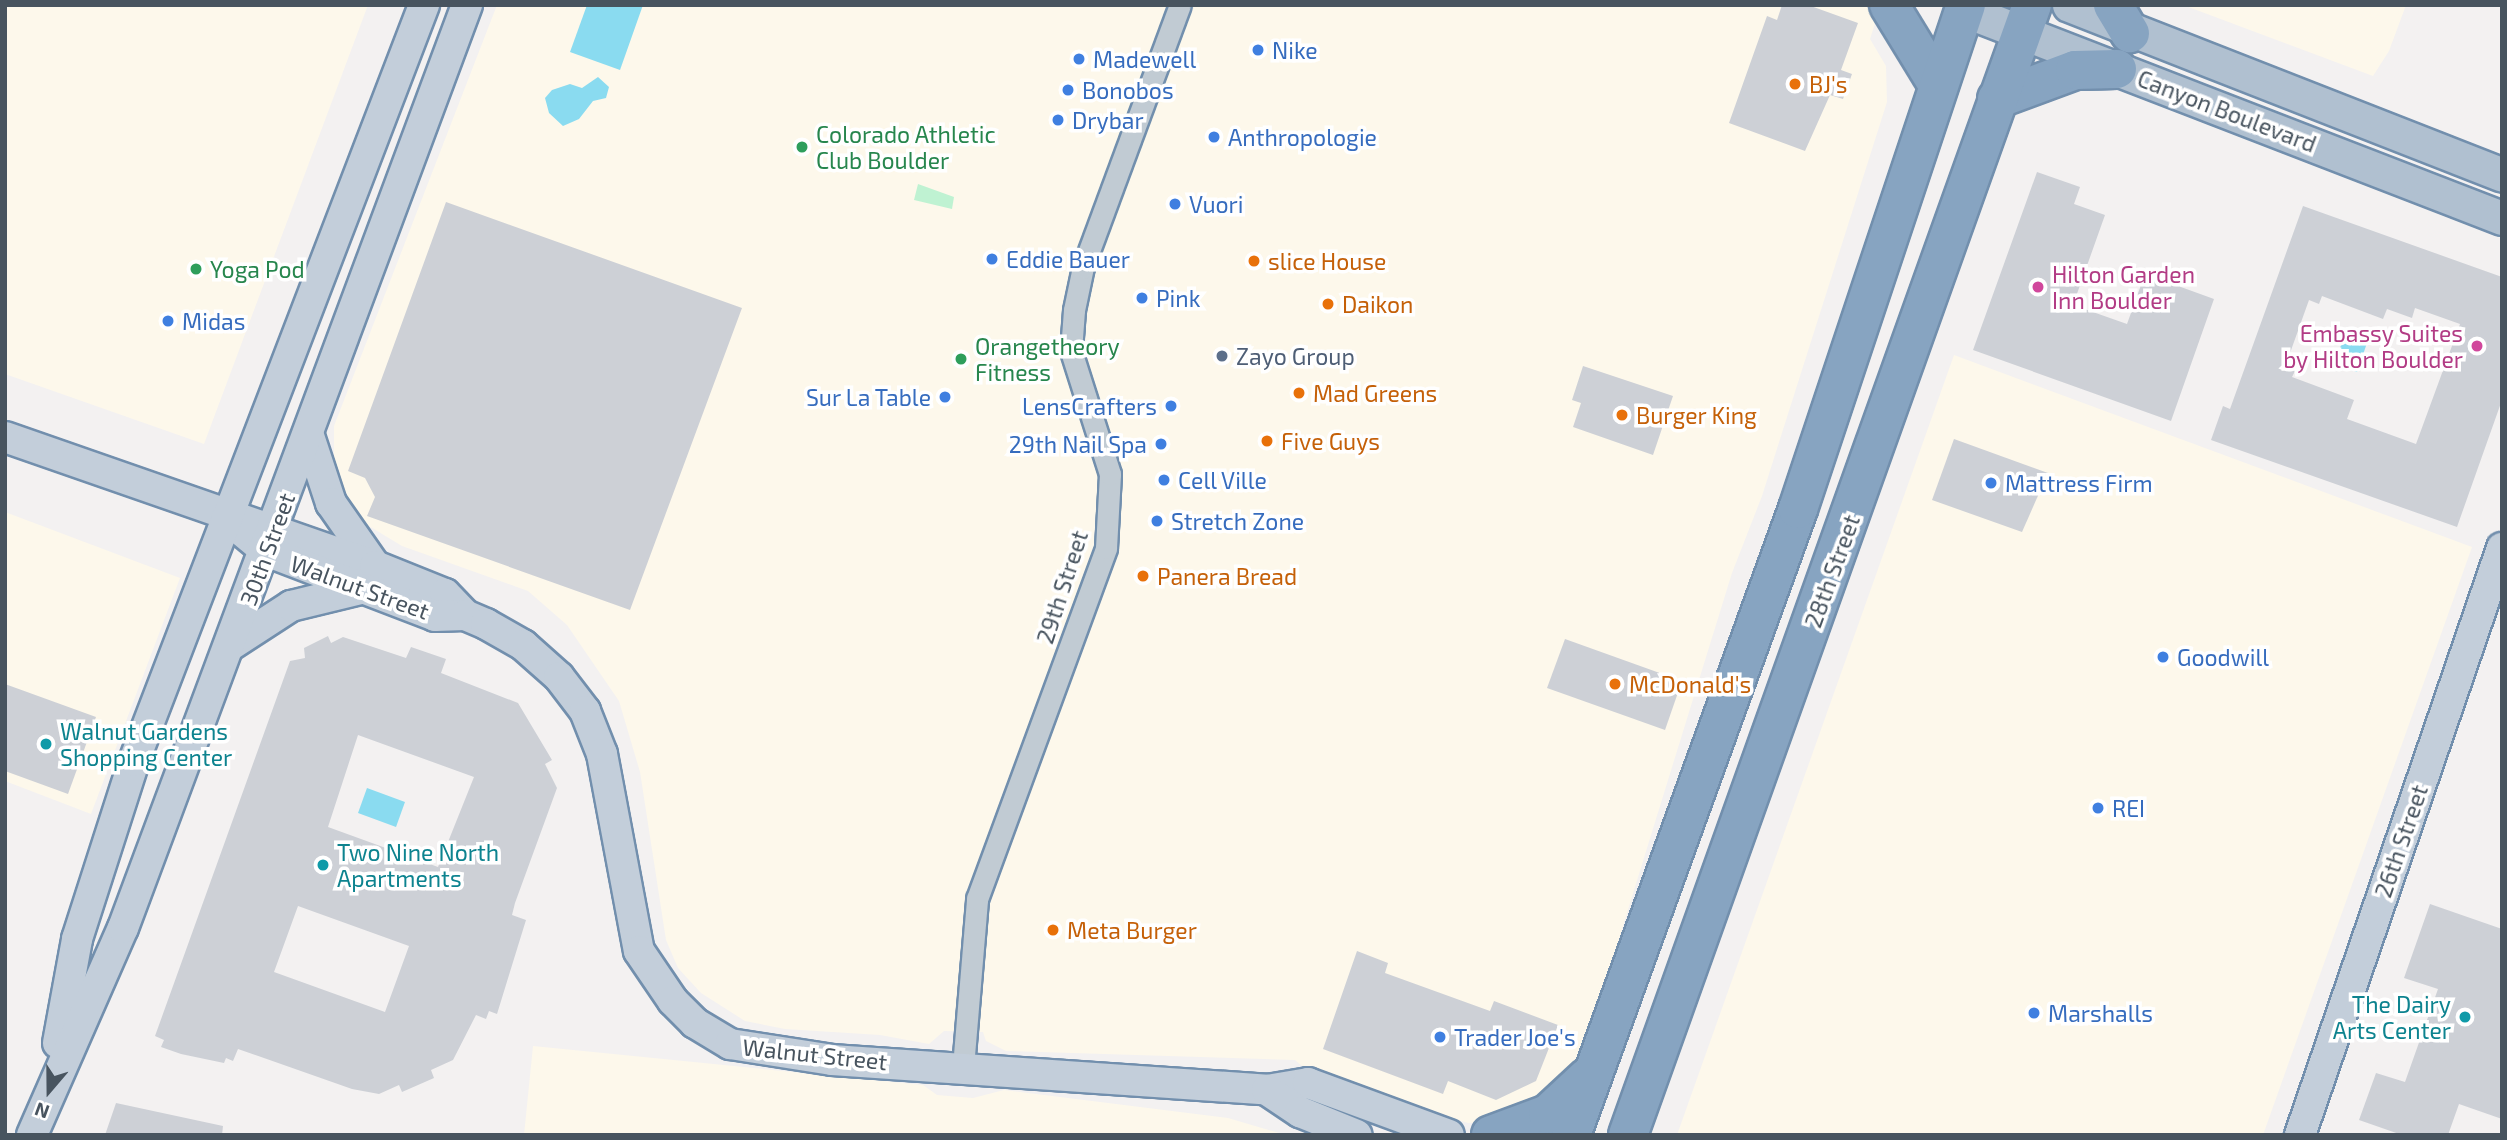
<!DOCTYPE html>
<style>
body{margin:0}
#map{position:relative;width:2507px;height:1140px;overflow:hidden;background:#f3f1f1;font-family:"Exo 2",sans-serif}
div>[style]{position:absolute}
.commercial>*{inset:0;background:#fdf8eb}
.green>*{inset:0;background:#bff2d2}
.water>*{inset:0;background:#8adbf0}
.building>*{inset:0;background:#cdd0d6}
.roads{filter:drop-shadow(2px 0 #728fad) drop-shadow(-2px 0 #728fad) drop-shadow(0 2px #728fad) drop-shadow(0 -2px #728fad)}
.street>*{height:21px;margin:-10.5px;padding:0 10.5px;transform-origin:10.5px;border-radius:10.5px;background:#c1cbd3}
.secondary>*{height:30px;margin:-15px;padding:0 15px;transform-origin:15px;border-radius:15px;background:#c3ceda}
.primary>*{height:33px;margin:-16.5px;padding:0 16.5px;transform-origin:16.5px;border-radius:16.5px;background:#b0c0d0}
.highway>*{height:38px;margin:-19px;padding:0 19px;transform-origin:19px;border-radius:19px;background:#87a4c1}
.dots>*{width:19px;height:19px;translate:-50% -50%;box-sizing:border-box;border:4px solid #fff;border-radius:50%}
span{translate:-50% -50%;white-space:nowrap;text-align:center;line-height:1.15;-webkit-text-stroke:7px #fff;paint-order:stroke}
.shop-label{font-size:23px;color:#366cbe}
.left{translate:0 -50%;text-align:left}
.right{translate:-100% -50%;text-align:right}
.food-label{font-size:23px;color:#c56008}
.street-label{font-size:23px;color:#48545f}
.leisure-label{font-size:23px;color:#27864d}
.hotel-label{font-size:23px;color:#b23c85}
.service-label{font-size:23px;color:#4e5e75}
.culture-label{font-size:23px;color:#0d838f}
.frame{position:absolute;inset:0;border:7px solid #48545f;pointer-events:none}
.north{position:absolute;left:14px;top:1056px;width:70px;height:70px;-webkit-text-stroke:5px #fff;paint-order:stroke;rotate:200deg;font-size:19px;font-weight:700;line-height:28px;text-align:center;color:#48545f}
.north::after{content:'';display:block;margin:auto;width:24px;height:32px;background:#48545f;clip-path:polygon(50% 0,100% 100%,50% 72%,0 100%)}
</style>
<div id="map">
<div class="commercial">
<i style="clip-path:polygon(5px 5px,368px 5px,204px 444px,5px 374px)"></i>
<i style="clip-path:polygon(497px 5px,1881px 5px,1870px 39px,1886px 66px,1887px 102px,1762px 496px,1732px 573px,1580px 1065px,1564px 1088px,1489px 1122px,1468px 1123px,1310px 1073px,1295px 1060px,1006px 1051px,986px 1041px,983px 1032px,944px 1031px,929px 1044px,880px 1035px,785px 1029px,745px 1021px,701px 993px,678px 968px,666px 940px,640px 772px,619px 701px,567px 625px,528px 591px,402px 546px,359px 520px,334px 469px,334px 426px)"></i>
<i style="clip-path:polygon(2183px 5px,2406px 5px,2389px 51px,2373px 76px)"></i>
<i style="clip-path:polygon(1954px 355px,2472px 547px,2263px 1135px,1677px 1135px)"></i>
<i style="clip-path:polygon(5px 512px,180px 578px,91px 814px,5px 781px)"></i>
<i style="clip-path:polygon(533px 1046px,923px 1085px,937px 1095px,973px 1098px,1004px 1090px,1228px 1118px,1286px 1135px,524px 1135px)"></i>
</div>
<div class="green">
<i style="clip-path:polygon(918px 184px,954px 197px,952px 209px,914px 200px)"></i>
</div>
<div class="water">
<i style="clip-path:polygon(587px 5px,643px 5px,620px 70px,570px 52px)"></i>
<i style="clip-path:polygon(598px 77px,609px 87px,606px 98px,593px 101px,579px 119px,563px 126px,549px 113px,545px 98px,552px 90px,570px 84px,582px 88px)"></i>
<i style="clip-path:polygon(2346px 332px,2368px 340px,2357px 372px,2334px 364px)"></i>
<i style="clip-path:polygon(367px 788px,405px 802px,396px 827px,358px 813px)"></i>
</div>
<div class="building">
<i style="clip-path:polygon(1782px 5px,1808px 5px,1858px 23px,1841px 70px,1852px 74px,1843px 99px,1830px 95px,1805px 151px,1729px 123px,1767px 16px,1777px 20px)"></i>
<i style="clip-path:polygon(2037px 172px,2080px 187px,2074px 204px,2105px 215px,2073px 305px,2127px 324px,2145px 274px,2214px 299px,2171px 421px,1973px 350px)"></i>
<i style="clip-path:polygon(446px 202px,742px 308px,630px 610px,367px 516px,375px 497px,365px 478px,348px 471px)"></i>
<i style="clip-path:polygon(evenodd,2303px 206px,2502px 277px,2502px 400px,2457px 527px,2211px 440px,2223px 406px,2230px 409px,2303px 206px,2322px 296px,2383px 319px,2387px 309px,2412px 318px,2415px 308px,2460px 324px,2416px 444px,2347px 419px,2354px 400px,2292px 377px,2295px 371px,2285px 367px,2309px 300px,2319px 304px,2322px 296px)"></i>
<i style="clip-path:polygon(1583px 366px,1673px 396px,1653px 455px,1573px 427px,1581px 403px,1572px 400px)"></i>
<i style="clip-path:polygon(1954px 439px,2048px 473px,2022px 532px,1932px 500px)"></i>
<i style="clip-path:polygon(evenodd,328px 636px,331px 643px,343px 637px,406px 658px,411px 647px,446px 659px,441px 673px,518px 703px,552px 760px,545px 764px,557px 788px,515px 903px,512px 915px,526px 920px,497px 1014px,489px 1011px,486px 1019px,476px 1015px,453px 1060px,431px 1070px,434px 1078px,402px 1092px,399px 1085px,379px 1094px,352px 1089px,238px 1049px,233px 1061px,226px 1058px,224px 1063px,181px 1054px,161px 1047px,164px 1040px,155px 1036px,290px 661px,305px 658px,304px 648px,328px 636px,358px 735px,474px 777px,438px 867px,328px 827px,358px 735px,328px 636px,298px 906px,409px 946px,385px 1012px,274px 972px,298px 906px)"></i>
<i style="clip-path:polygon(1565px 639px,1682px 681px,1665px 730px,1547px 688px)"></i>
<i style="clip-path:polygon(5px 684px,96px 717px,68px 794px,5px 771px)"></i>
<i style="clip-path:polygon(2430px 904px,2502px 929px,2502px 1119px,2459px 1104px,2448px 1135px,2402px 1135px,2359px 1120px,2376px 1073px,2405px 1082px,2438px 989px,2404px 978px)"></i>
<i style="clip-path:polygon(1357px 951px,1388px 963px,1385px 973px,1490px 1011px,1494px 1001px,1558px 1025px,1536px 1081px,1496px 1100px,1448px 1081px,1443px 1094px,1323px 1049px)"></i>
<i style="clip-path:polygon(116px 1103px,223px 1126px,222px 1135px,105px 1135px)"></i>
</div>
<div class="roads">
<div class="street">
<i style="left:963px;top:1067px;width:169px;rotate:-85.2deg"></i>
<i style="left:977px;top:899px;width:374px;rotate:-69.8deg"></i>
<i style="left:1106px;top:548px;width:74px;rotate:-86.9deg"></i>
<i style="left:1110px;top:474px;width:129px;rotate:-107.6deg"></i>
<i style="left:1071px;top:351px;width:41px;rotate:-85.8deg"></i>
<i style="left:1074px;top:310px;width:44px;rotate:-78.2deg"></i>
<i style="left:1083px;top:267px;width:279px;rotate:-69.7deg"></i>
</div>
<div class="secondary">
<i style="left:309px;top:436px;width:71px;rotate:71.8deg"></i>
<i style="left:331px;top:503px;width:77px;rotate:55.1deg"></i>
<i style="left:5px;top:437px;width:392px;rotate:19.2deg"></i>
<i style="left:375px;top:566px;width:75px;rotate:21.8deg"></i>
<i style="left:445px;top:594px;width:29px;rotate:46deg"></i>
<i style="left:226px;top:518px;width:52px;rotate:39.5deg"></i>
<i style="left:266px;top:551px;width:181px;rotate:21deg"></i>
<i style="left:435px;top:616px;width:30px;rotate:-2deg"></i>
<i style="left:465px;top:615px;width:23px;rotate:23deg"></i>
<i style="left:486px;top:624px;width:43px;rotate:29.6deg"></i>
<i style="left:523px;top:645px;width:48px;rotate:41.6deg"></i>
<i style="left:559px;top:677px;width:43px;rotate:52.6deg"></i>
<i style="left:585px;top:711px;width:46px;rotate:68.4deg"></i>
<i style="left:602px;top:754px;width:200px;rotate:79.4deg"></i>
<i style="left:639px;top:951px;width:60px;rotate:55.8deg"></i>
<i style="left:673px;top:1001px;width:31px;rotate:45deg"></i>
<i style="left:695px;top:1023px;width:41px;rotate:31deg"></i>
<i style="left:730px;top:1044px;width:103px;rotate:8.9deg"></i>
<i style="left:832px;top:1060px;width:436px;rotate:3.9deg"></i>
<i style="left:1267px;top:1090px;width:42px;rotate:-9.7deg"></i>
<i style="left:1308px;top:1083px;width:150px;rotate:20.2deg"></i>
<i style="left:231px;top:645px;width:72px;rotate:-33deg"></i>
<i style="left:291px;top:606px;width:71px;rotate:-13.8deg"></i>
<i style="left:58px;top:1043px;width:106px;rotate:-79.6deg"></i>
<i style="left:77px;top:939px;width:187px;rotate:-72.2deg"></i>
<i style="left:134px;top:761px;width:810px;rotate:-69.01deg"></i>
<i style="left:1267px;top:1090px;width:40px;rotate:34deg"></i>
<i style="left:1300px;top:1112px;width:61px;rotate:22deg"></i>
<i style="left:32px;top:1135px;width:226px;rotate:-66.3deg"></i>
<i style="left:123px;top:928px;width:985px;rotate:-69.56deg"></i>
<i style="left:2300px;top:1135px;width:621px;rotate:-71.01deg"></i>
</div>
<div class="primary">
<i style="left:2069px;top:5px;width:465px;rotate:21.4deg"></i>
<i style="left:1964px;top:10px;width:577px;rotate:21.14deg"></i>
</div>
<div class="highway">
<i style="left:1889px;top:5px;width:94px;rotate:58.5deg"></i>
<i style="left:2113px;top:5px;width:33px;rotate:59deg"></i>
<i style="left:1997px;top:99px;width:83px;rotate:-20.4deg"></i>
<i style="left:2075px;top:70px;width:42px;rotate:-1.4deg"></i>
<i style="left:1491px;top:1135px;width:61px;rotate:-20.2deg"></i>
<i style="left:1548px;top:1114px;width:54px;rotate:-42.8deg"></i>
<i style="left:1571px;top:1135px;width:666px;rotate:-70.07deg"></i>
<i style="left:1798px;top:509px;width:531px;rotate:-71.57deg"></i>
<i style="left:1628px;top:1135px;width:1200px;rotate:-70.33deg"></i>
</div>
</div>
<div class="dots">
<i style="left:1258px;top:50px;background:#3f7fe0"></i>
<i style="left:1079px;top:59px;background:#3f7fe0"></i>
<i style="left:1795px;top:84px;background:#e8710a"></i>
<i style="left:1068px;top:90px;background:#3f7fe0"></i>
<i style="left:1058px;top:120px;background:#3f7fe0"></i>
<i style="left:1214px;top:137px;background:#3f7fe0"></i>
<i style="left:802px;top:147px;background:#2e9e5b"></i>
<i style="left:1175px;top:204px;background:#3f7fe0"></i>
<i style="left:992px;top:259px;background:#3f7fe0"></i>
<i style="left:1254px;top:261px;background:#e8710a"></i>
<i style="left:196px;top:269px;background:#2e9e5b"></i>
<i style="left:2038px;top:287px;background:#d1479c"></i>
<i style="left:1142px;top:298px;background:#3f7fe0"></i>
<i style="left:1328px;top:304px;background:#e8710a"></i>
<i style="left:168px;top:321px;background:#3f7fe0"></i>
<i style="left:2477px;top:346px;background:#d1479c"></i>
<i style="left:1222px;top:356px;background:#5c6f8a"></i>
<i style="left:961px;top:359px;background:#2e9e5b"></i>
<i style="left:1299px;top:393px;background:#e8710a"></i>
<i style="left:945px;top:397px;background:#3f7fe0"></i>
<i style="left:1171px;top:406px;background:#3f7fe0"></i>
<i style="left:1622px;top:415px;background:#e8710a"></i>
<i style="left:1267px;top:441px;background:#e8710a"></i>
<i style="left:1161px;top:444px;background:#3f7fe0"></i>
<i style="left:1164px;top:480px;background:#3f7fe0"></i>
<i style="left:1991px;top:483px;background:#3f7fe0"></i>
<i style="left:1157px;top:521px;background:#3f7fe0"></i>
<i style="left:1143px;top:576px;background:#e8710a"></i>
<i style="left:2163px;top:657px;background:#3f7fe0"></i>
<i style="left:1615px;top:684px;background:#e8710a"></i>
<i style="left:46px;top:744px;background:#0f9aa8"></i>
<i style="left:2098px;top:808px;background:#3f7fe0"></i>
<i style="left:323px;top:865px;background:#0f9aa8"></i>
<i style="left:1053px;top:930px;background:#e8710a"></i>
<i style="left:2034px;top:1013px;background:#3f7fe0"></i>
<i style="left:2465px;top:1017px;background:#0f9aa8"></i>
<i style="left:1440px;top:1037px;background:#3f7fe0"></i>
</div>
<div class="shop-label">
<span class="left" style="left:1272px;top:50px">Nike</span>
<span class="left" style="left:1093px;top:59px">Madewell</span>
<span class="left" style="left:1082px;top:90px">Bonobos</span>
<span class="left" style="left:1072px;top:120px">Drybar</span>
<span class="left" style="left:1228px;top:137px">Anthropologie</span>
<span class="left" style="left:1189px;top:204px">Vuori</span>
<span class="left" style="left:1006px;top:259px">Eddie Bauer</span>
<span class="left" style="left:1156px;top:298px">Pink</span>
<span class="left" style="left:182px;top:321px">Midas</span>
<span class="right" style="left:931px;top:397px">Sur La Table</span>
<span class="right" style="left:1157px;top:406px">LensCrafters</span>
<span class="right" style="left:1147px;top:444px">29th Nail Spa</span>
<span class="left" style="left:1178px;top:480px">Cell Ville</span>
<span class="left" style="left:2005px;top:483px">Mattress Firm</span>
<span class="left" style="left:1171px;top:521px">Stretch Zone</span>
<span class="left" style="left:2177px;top:657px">Goodwill</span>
<span class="left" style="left:2112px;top:808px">REI</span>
<span class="left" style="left:2048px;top:1013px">Marshalls</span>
<span class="left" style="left:1454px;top:1037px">Trader Joe's</span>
</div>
<div class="food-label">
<span class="left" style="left:1809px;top:84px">BJ's</span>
<span class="left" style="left:1268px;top:261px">slice House</span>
<span class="left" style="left:1342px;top:304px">Daikon</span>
<span class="left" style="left:1313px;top:393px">Mad Greens</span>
<span class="left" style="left:1636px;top:415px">Burger King</span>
<span class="left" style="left:1281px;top:441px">Five Guys</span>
<span class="left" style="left:1157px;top:576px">Panera Bread</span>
<span class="left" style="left:1629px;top:684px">McDonald's</span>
<span class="left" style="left:1067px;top:930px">Meta Burger</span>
</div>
<div class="street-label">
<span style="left:2227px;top:111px;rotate:21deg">Canyon Boulevard</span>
<span style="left:267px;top:549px;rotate:-70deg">30th Street</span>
<span style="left:1832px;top:571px;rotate:-70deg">28th Street</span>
<span style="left:360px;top:587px;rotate:20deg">Walnut Street</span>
<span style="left:1062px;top:587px;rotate:-72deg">29th Street</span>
<span style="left:2401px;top:841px;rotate:-71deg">26th Street</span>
<span style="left:815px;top:1054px;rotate:6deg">Walnut Street</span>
</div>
<div class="leisure-label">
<span class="left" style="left:816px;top:147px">Colorado Athletic<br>Club Boulder</span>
<span class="left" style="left:210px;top:269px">Yoga Pod</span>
<span class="left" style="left:975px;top:359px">Orangetheory<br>Fitness</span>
</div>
<div class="hotel-label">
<span class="left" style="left:2052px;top:287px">Hilton Garden<br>Inn Boulder</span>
<span class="right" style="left:2463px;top:346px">Embassy Suites<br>by Hilton Boulder</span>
</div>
<div class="service-label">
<span class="left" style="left:1236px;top:356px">Zayo Group</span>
</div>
<div class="culture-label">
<span class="left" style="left:60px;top:744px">Walnut Gardens<br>Shopping Center</span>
<span class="left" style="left:337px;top:865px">Two Nine North<br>Apartments</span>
<span class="right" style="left:2451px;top:1017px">The Dairy<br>Arts Center</span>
</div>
<div class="frame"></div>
<div class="north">N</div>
</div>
